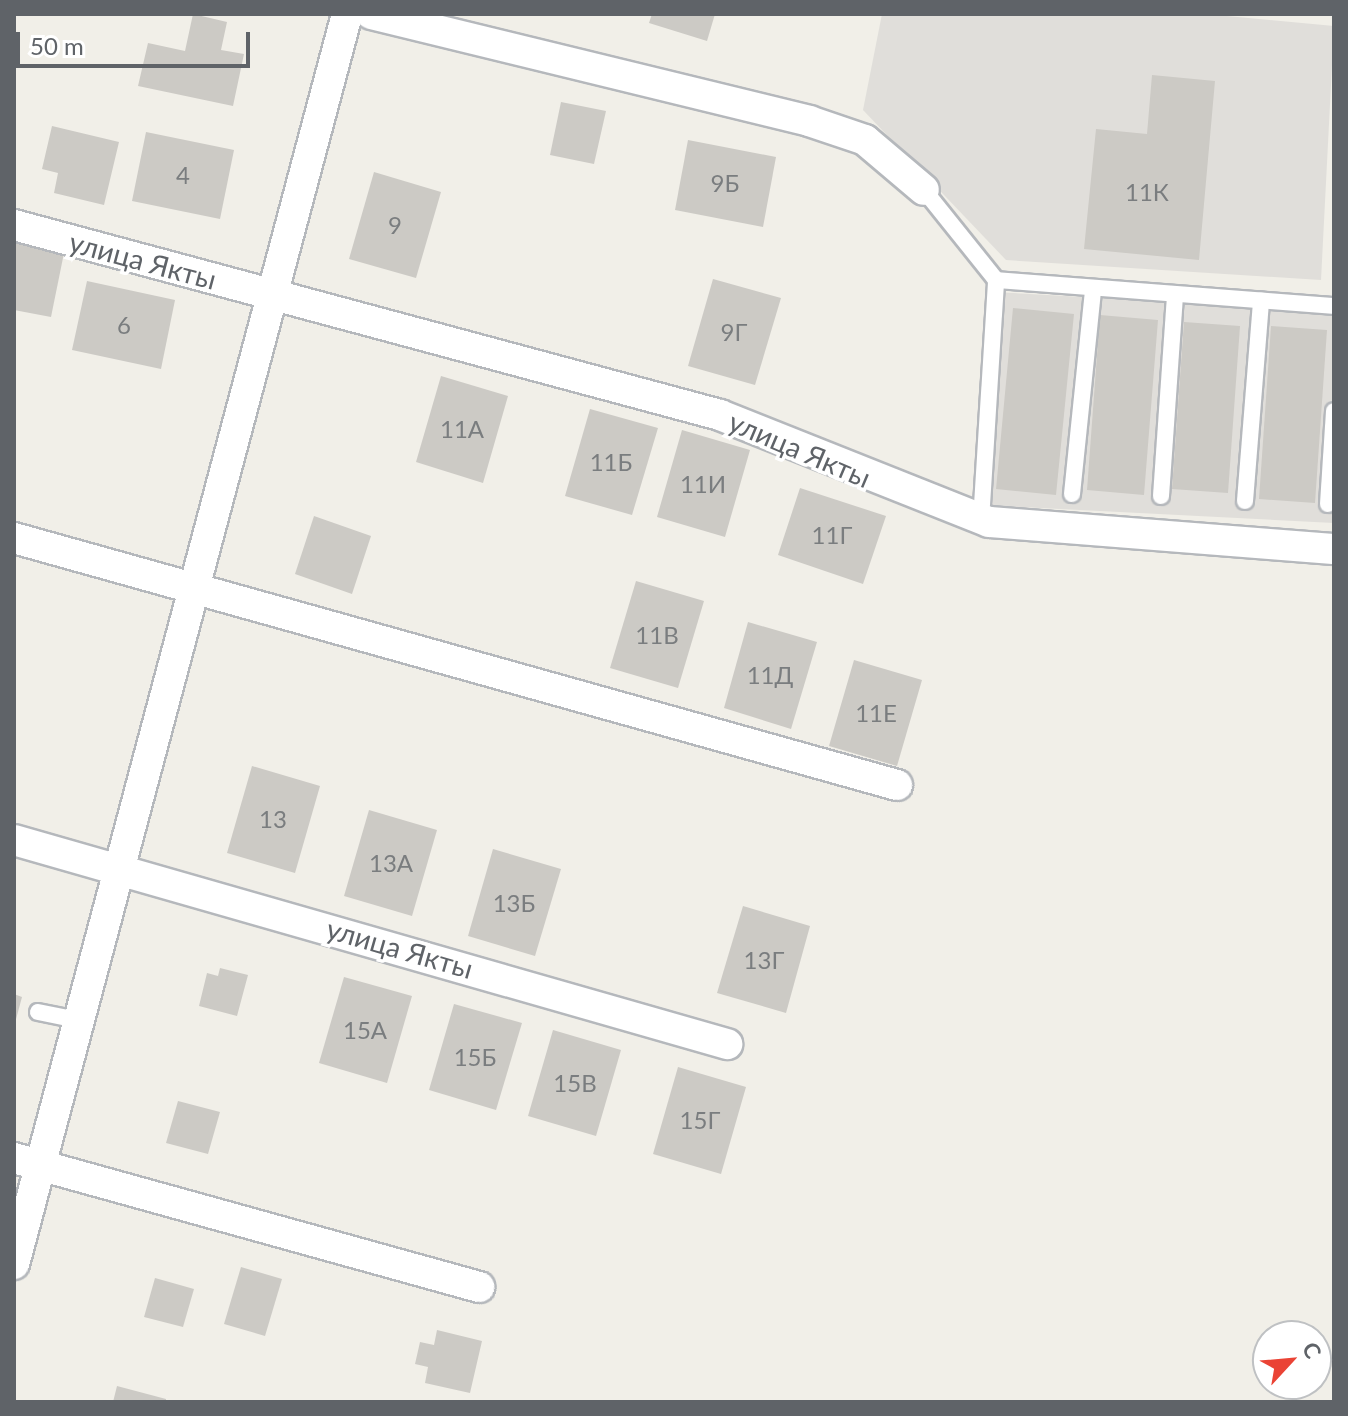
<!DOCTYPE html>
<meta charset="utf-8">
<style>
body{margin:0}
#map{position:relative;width:1348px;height:1416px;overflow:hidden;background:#f1efe8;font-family:Lato,sans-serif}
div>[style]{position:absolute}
.industrial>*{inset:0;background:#e0deda}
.building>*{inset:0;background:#cccac5}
.roads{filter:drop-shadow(2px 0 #b5b8bc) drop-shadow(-2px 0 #b5b8bc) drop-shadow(0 2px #b5b8bc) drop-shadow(0 -2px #b5b8bc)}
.service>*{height:16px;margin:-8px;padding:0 8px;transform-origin:8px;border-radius:8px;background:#fff}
.minor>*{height:30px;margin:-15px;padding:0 15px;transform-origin:15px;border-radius:15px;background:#fff}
span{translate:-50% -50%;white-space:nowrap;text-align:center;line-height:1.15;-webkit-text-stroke:7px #fff;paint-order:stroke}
.number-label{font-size:24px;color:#7a7d7f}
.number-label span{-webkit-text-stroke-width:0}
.street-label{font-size:28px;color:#5f6368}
.frame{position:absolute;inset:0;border:16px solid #5f6368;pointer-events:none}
.north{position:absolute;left:1252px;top:1320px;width:80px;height:80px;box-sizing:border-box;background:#fff;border:2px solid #bfc1c3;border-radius:50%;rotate:64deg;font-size:22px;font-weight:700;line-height:32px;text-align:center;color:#5f6368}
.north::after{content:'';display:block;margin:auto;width:28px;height:36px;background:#ea4335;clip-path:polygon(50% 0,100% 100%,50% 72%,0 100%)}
.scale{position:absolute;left:16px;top:32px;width:234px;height:36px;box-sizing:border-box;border:4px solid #5f6368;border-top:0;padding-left:10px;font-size:24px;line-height:28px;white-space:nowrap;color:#5f6368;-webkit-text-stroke:6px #fff;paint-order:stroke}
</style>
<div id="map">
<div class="industrial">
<i style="clip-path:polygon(882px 14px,1206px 14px,1334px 26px,1321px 280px,1006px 260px,863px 110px)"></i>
<i style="clip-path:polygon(994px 292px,1334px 311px,1334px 523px,982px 505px)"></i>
</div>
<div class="building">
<i style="clip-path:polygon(193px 14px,227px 22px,221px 50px,244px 54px,233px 106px,138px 86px,148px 43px,185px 51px)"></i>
<i style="clip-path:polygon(652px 14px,715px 14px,707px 41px,649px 23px)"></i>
<i style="clip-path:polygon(1152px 75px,1215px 81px,1199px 260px,1084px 249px,1096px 129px,1147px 134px)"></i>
<i style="clip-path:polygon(561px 102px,606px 111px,594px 164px,550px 155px)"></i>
<i style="clip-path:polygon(52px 126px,119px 142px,104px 205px,54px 193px,58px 173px,42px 169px)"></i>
<i style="clip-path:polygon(146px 132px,234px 150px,220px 219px,132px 201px)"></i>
<i style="clip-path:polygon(688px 140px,776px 157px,763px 227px,675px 210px)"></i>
<i style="clip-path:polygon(374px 172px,441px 192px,416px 278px,349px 259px)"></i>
<i style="clip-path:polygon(14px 237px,65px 248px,51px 317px,14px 310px)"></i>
<i style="clip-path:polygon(713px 279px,781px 298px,755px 385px,688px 366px)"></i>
<i style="clip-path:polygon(87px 281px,175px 300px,161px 369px,72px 350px)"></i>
<i style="clip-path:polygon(1013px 308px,1074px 314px,1056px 495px,996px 489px)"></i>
<i style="clip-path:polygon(1100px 315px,1158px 320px,1144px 495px,1087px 490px)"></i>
<i style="clip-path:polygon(1184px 322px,1240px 326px,1228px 493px,1172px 489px)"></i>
<i style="clip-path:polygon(1271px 326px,1327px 330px,1315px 503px,1259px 499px)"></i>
<i style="clip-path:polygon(441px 376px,508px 396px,483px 483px,416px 462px)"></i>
<i style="clip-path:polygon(590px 409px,658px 428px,632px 515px,565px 496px)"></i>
<i style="clip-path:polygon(682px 430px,750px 450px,725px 537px,657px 517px)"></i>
<i style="clip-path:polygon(800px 488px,886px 516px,863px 584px,778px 555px)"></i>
<i style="clip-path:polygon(314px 516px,371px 536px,352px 594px,295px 574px)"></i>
<i style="clip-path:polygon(636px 581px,704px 601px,678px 688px,610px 668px)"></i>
<i style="clip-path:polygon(748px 622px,817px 642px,791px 729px,724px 708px)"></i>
<i style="clip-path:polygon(854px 660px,922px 680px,897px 766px,829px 746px)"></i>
<i style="clip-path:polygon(252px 766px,320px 786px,295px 873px,227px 853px)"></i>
<i style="clip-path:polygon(369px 810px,437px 830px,412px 916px,344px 896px)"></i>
<i style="clip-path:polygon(493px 849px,561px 869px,535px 956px,468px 936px)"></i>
<i style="clip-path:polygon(743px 906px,810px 926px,786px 1013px,717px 993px)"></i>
<i style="clip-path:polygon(220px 968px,248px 975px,237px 1016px,199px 1006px,207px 973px,218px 976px)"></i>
<i style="clip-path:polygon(344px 977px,412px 996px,387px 1083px,319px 1063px)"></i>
<i style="clip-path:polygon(14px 994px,22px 997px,15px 1023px,14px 1023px)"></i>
<i style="clip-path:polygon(454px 1004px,522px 1023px,496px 1110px,429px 1090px)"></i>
<i style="clip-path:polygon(553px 1030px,621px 1050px,596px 1136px,528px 1116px)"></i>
<i style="clip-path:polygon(678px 1067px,746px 1087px,721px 1174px,653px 1154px)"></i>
<i style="clip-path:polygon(178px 1101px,220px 1112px,208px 1154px,166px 1143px)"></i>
<i style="clip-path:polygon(241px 1267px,282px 1279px,265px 1336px,224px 1324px)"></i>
<i style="clip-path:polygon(155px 1278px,194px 1289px,183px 1327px,144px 1317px)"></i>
<i style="clip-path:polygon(437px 1330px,482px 1341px,470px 1393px,425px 1383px,428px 1367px,415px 1364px,420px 1342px,434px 1345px)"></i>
<i style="clip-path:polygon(117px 1386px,166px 1399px,166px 1402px,113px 1402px)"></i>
</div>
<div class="roads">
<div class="service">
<i style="left:924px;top:190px;width:115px;rotate:51.3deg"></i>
<i style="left:996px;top:280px;width:339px;rotate:4.4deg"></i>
<i style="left:1072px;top:494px;width:205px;rotate:-84.1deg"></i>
<i style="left:1161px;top:496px;width:201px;rotate:-86deg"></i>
<i style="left:1245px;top:501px;width:201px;rotate:-85.4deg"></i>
<i style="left:1328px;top:504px;width:93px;rotate:-86.3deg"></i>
<i style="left:982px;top:505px;width:225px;rotate:-86.4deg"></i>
<i style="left:38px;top:1012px;width:41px;rotate:11.3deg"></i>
</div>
<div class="minor">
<i style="left:371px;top:14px;width:451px;rotate:13.7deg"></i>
<i style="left:809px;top:121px;width:59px;rotate:18.7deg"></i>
<i style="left:865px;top:140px;width:77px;rotate:40.3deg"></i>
<i style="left:14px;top:225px;width:731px;rotate:15.06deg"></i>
<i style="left:720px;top:415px;width:289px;rotate:21.7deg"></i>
<i style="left:989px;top:522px;width:346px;rotate:4.5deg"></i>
<i style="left:14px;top:538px;width:917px;rotate:15.63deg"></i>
<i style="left:14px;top:840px;width:742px;rotate:15.97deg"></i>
<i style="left:14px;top:1158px;width:483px;rotate:15.5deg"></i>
<i style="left:14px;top:1264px;width:1294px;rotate:-75.08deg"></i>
</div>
</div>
<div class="number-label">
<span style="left:183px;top:175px">4</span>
<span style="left:725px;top:183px">9Б</span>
<span style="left:1147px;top:192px">11К</span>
<span style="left:395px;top:225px">9</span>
<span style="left:124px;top:325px">6</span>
<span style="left:734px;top:332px">9Г</span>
<span style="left:462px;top:429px">11А</span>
<span style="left:611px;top:462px">11Б</span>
<span style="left:703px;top:484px">11И</span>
<span style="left:832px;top:535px">11Г</span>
<span style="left:657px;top:635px">11В</span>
<span style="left:770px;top:675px">11Д</span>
<span style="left:876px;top:713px">11Е</span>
<span style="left:273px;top:819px">13</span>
<span style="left:391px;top:863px">13А</span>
<span style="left:514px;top:903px">13Б</span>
<span style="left:764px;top:960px">13Г</span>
<span style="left:365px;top:1030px">15А</span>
<span style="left:475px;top:1057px">15Б</span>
<span style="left:575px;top:1083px">15В</span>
<span style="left:700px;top:1120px">15Г</span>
</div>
<div class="street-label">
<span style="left:143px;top:260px;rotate:15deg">улица Якты</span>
<span style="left:800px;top:449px;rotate:23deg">улица Якты</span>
<span style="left:400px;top:948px;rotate:16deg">улица Якты</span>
</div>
<div class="frame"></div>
<div class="north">С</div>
<div class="scale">50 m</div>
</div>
